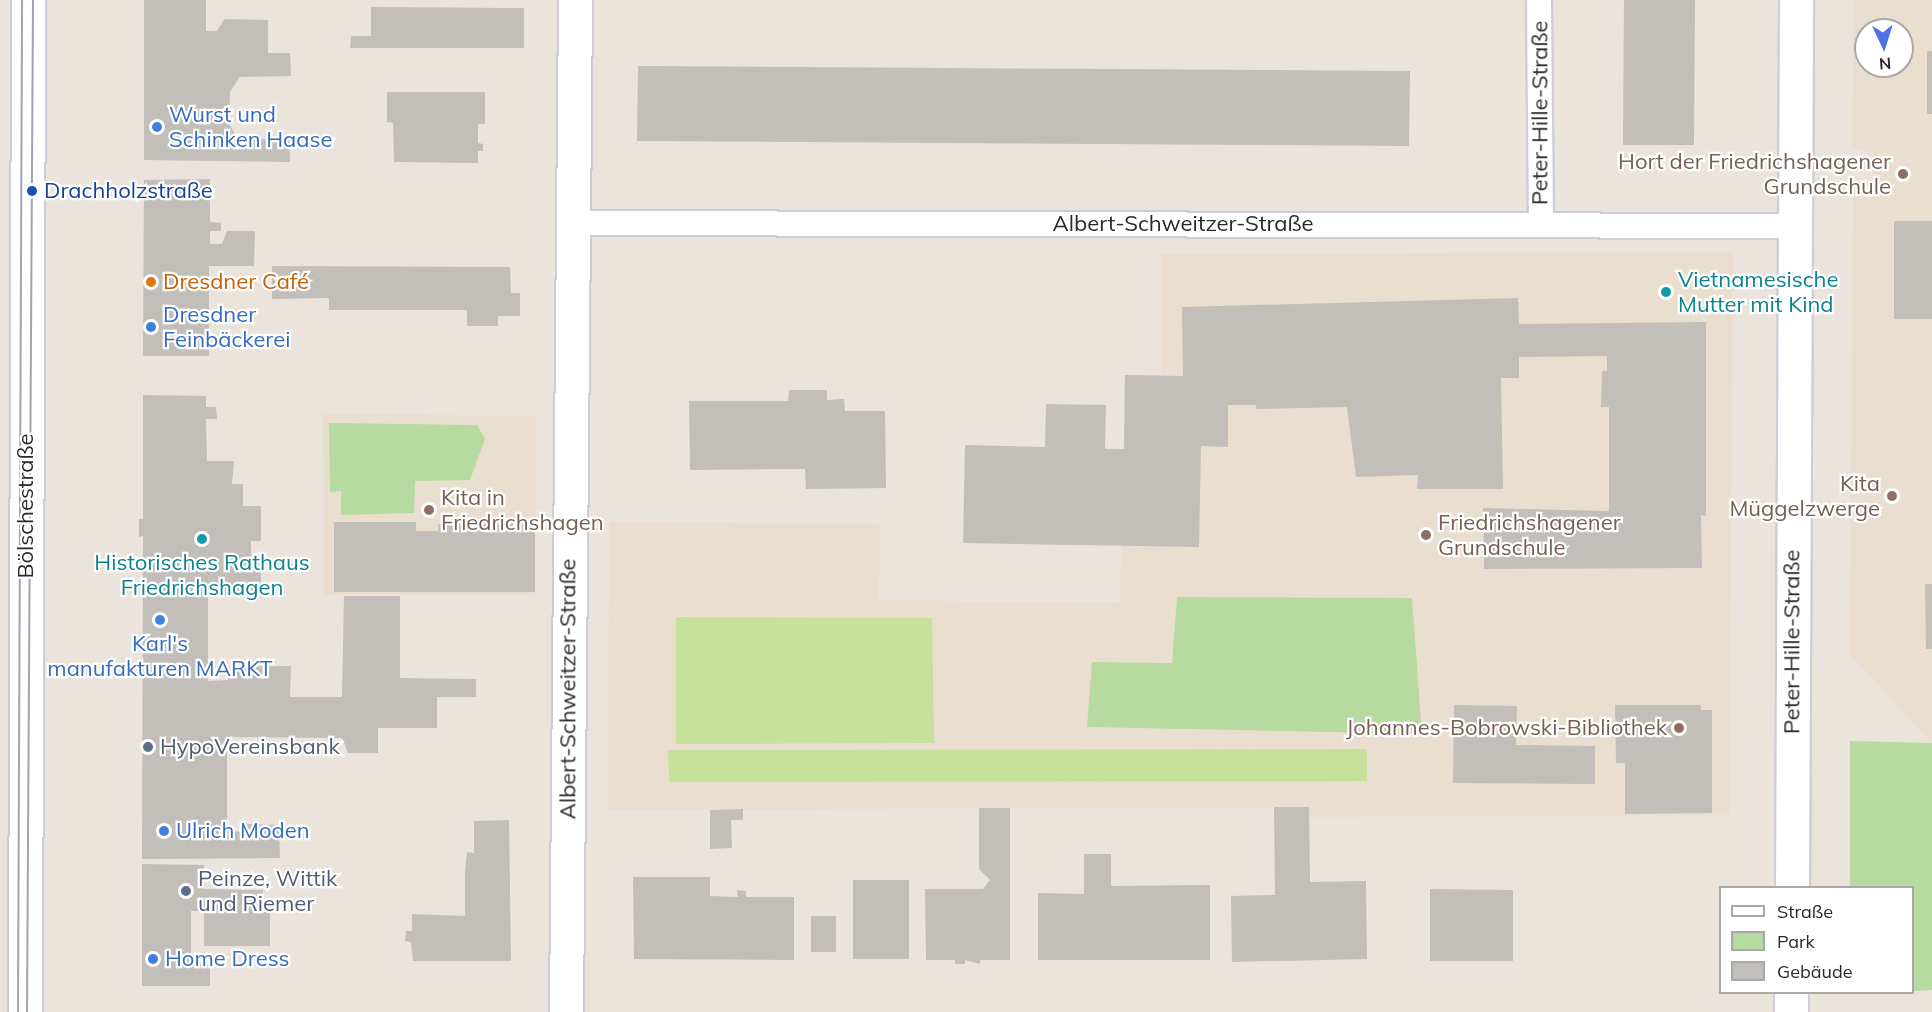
<!DOCTYPE html>
<meta charset="utf-8">
<style>
body{margin:0}
#map{position:relative;width:1932px;height:1012px;overflow:hidden;background:#eae4dd;font-family:Mulish,sans-serif}
div>[style]{position:absolute}
.education>*{inset:0;background:#eadfce}
.green>*{inset:0;background:#b6da9f}
.pitch>*{inset:0;background:#c6e19c}
.building>*{inset:0;background:#c2beb9}
.roads{filter:drop-shadow(2px 0 #cbced9) drop-shadow(-2px 0 #cbced9) drop-shadow(0 2px #cbced9) drop-shadow(0 -2px #cbced9)}
.service>*{height:24px;margin:-12px;padding:0 12px;transform-origin:12px;border-radius:12px;background:#fff}
.minor>*{height:33px;margin:-16.5px;padding:0 16.5px;transform-origin:16.5px;border-radius:16.5px;background:#fff}
.tertiary>*{height:33px;margin:-16.5px;padding:0 16.5px;transform-origin:16.5px;border-radius:16.5px;background:#fff}
.tram>*{height:1.5px;margin:-0.75px;padding:0 0.75px;transform-origin:0.75px;border-radius:0.75px;background:#a0a3b1}
.dots>*{width:16px;height:16px;translate:-50% -50%;box-sizing:border-box;border:3px solid #fff;border-radius:50%}
span{translate:-50% -50%;white-space:nowrap;text-align:center;line-height:1.15;-webkit-text-stroke:4.5px #fff;paint-order:stroke}
.street-label{font-size:22px;color:#292929}
.shop-label{font-size:22px;color:#366cbe}
.left{translate:0 -50%;text-align:left}
.education-label{font-size:22px;color:#785e54}
.right{translate:-100% -50%;text-align:right}
.transit-label{font-size:22px;color:#164399}
.culture-label{font-size:22px;color:#0d838f}
.food-label{font-size:22px;color:#c56008}
.service-label{font-size:22px;color:#4e5e75}
.legend{position:absolute;left:1719px;top:886px;width:195px;height:108px;box-sizing:border-box;background:#fff;border:2px solid #a9a9a9;margin:0;padding:8px 10px;list-style:none;font-size:18px;color:#292929}
.legend li{display:flex;align-items:center;gap:12px;height:30px}
.legend b{width:30px;border:2px solid #a9a9a9}
.north{position:absolute;left:1854px;top:18px;width:60px;height:60px;box-sizing:border-box;background:#fff;border:2px solid #a9a9a9;border-radius:50%;rotate:176deg;font-size:16px;font-weight:700;line-height:24px;text-align:center;color:#292929}
.north::after{content:'';display:block;margin:auto;width:21px;height:27px;background:#4e71e5;clip-path:polygon(50% 0,100% 100%,50% 72%,0 100%)}
</style>
<div id="map">
<div class="education">
<i style="clip-path:polygon(evenodd,1854px 0,1932px 0,1932px 743px,1850px 654px,1853px 190px,1874px 185px,1873px 153px,1852px 149px,1854px 0,1866px 30px,1902px 30px,1902px 66px,1866px 66px,1866px 30px)"></i>
<i style="clip-path:polygon(1733px 252px,1729px 815px,1308px 817px,1308px 807px,608px 810px,609px 522px,880px 524px,879px 600px,1120px 603px,1125px 375px,1161px 375px,1161px 254px)"></i>
<i style="clip-path:polygon(323px 414px,536px 416px,535px 595px,324px 595px)"></i>
</div>
<div class="green">
<i style="clip-path:polygon(329px 423px,477px 425px,485px 439px,470px 480px,415px 481px,414px 513px,341px 515px,341px 491px,330px 492px)"></i>
<i style="clip-path:polygon(1177px 597px,1412px 598px,1422px 734px,1087px 727px,1092px 662px,1172px 663px)"></i>
<i style="clip-path:polygon(1850px 741px,1932px 743px,1932px 990px,1913px 991px,1912px 888px,1850px 887px)"></i>
</div>
<div class="pitch">
<i style="clip-path:polygon(676px 617px,932px 618px,934px 743px,676px 744px)"></i>
<i style="clip-path:polygon(1367px 749px,1367px 781px,669px 782px,668px 750px)"></i>
</div>
<div class="building">
<i style="clip-path:polygon(144px 0,206px 0,206px 31px,217px 31px,224px 19px,268px 20px,268px 53px,290px 53px,291px 76px,240px 77px,230px 92px,229px 124px,238px 139px,289px 140px,290px 162px,144px 160px)"></i>
<i style="clip-path:polygon(1624px 0,1695px 0,1694px 145px,1623px 145px)"></i>
<i style="clip-path:polygon(371px 7px,524px 8px,524px 48px,350px 48px,351px 36px,371px 36px)"></i>
<i style="clip-path:polygon(1927px 51px,1932px 51px,1932px 114px,1927px 114px)"></i>
<i style="clip-path:polygon(638px 66px,1410px 71px,1409px 146px,637px 141px)"></i>
<i style="clip-path:polygon(387px 92px,485px 92px,485px 124px,478px 124px,478px 143px,483px 144px,483px 151px,478px 151px,478px 163px,394px 162px,393px 123px,387px 122px)"></i>
<i style="clip-path:polygon(210px 179px,210px 222px,221px 223px,221px 231px,210px 231px,210px 244px,222px 244px,227px 231px,255px 231px,254px 266px,209px 266px,209px 356px,143px 356px,144px 180px)"></i>
<i style="clip-path:polygon(1894px 221px,1932px 221px,1932px 319px,1894px 319px)"></i>
<i style="clip-path:polygon(272px 266px,510px 267px,511px 293px,520px 293px,520px 316px,498px 316px,498px 326px,467px 326px,467px 310px,329px 310px,329px 298px,272px 299px)"></i>
<i style="clip-path:polygon(1518px 298px,1519px 324px,1706px 322px,1706px 516px,1701px 515px,1702px 568px,1484px 569px,1483px 508px,1609px 511px,1609px 407px,1601px 407px,1602px 371px,1607px 371px,1607px 356px,1519px 357px,1519px 378px,1501px 378px,1503px 489px,1417px 489px,1418px 475px,1356px 477px,1347px 407px,1256px 409px,1256px 405px,1228px 405px,1228px 447px,1201px 446px,1199px 547px,963px 543px,965px 445px,1045px 447px,1046px 404px,1106px 405px,1105px 449px,1124px 449px,1125px 375px,1183px 376px,1182px 307px)"></i>
<i style="clip-path:polygon(789px 390px,827px 390px,827px 400px,844px 399px,845px 411px,885px 411px,886px 488px,806px 489px,805px 469px,690px 470px,689px 401px,788px 401px)"></i>
<i style="clip-path:polygon(143px 395px,206px 396px,206px 407px,216px 407px,217px 419px,206px 419px,207px 461px,234px 461px,232px 484px,243px 484px,243px 506px,261px 506px,261px 541px,251px 541px,251px 557px,261px 557px,261px 595px,208px 596px,208px 681px,228px 680px,228px 667px,291px 666px,290px 697px,342px 697px,344px 596px,400px 596px,400px 678px,476px 679px,476px 697px,437px 697px,437px 728px,378px 728px,378px 753px,348px 753px,342px 738px,227px 737px,227px 831px,244px 832px,244px 824px,279px 825px,280px 858px,142px 859px,143px 536px,139px 537px,139px 519px,143px 519px)"></i>
<i style="clip-path:polygon(334px 522px,416px 522px,416px 531px,438px 531px,438px 524px,535px 524px,535px 592px,334px 592px)"></i>
<i style="clip-path:polygon(1925px 584px,1932px 584px,1932px 649px,1926px 649px)"></i>
<i style="clip-path:polygon(1454px 705px,1517px 706px,1516px 745px,1595px 746px,1595px 784px,1453px 783px)"></i>
<i style="clip-path:polygon(1615px 705px,1701px 705px,1701px 710px,1712px 710px,1712px 813px,1625px 814px,1625px 763px,1616px 763px)"></i>
<i style="clip-path:polygon(1274px 807px,1309px 807px,1310px 882px,1366px 881px,1367px 959px,1232px 962px,1231px 896px,1275px 895px)"></i>
<i style="clip-path:polygon(979px 808px,1010px 808px,1010px 960px,980px 960px,980px 964px,965px 960px,965px 964px,955px 964px,955px 960px,926px 960px,925px 889px,983px 889px,990px 880px,979px 869px)"></i>
<i style="clip-path:polygon(743px 809px,743px 820px,731px 820px,732px 848px,710px 849px,710px 810px)"></i>
<i style="clip-path:polygon(509px 820px,511px 961px,413px 961px,411px 942px,405px 941px,406px 931px,412px 931px,412px 914px,465px 916px,465px 871px,467px 852px,474px 853px,474px 821px)"></i>
<i style="clip-path:polygon(1084px 854px,1111px 854px,1111px 886px,1210px 885px,1210px 960px,1038px 960px,1038px 893px,1084px 894px)"></i>
<i style="clip-path:polygon(142px 864px,204px 865px,204px 889px,263px 890px,262px 912px,270px 912px,270px 946px,204px 946px,204px 911px,191px 911px,191px 963px,210px 964px,210px 986px,142px 986px)"></i>
<i style="clip-path:polygon(633px 877px,710px 877px,710px 896px,738px 897px,737px 890px,746px 891px,746px 897px,794px 897px,794px 960px,634px 959px)"></i>
<i style="clip-path:polygon(853px 880px,909px 880px,909px 959px,853px 959px)"></i>
<i style="clip-path:polygon(1430px 889px,1513px 890px,1513px 961px,1430px 961px)"></i>
<i style="clip-path:polygon(811px 916px,836px 916px,836px 952px,811px 952px)"></i>
</div>
<div class="roads">
<div class="service">
<i style="left:1539px;top:0;width:225px;rotate:89.5deg"></i>
<i style="left:572px;top:223px;width:1222px;rotate:0.14deg"></i>
</div>
<div class="minor">
<i style="left:1792px;top:888px;width:888px;rotate:-89.74deg"></i>
<i style="left:566px;top:1012px;width:1012px;rotate:-89.49deg"></i>
<i style="left:1791px;top:1012px;width:20px;rotate:-90deg"></i>
</div>
<div class="tertiary">
<i style="left:25px;top:1012px;width:1012px;rotate:-89.83deg"></i>
</div>
</div>
<div class="tram">
<i style="left:18px;top:1012px;width:1012px;rotate:-89.77deg"></i>
<i style="left:27px;top:1012px;width:1012px;rotate:-89.66deg"></i>
</div>
<div class="dots">
<i style="left:157px;top:127px;background:#3f7fe0"></i>
<i style="left:1903px;top:174px;background:#8d6e63"></i>
<i style="left:32px;top:191px;background:#1a4fb4"></i>
<i style="left:151px;top:282px;background:#e8710a"></i>
<i style="left:1666px;top:292px;background:#0f9aa8"></i>
<i style="left:151px;top:327px;background:#3f7fe0"></i>
<i style="left:1892px;top:496px;background:#8d6e63"></i>
<i style="left:429px;top:510px;background:#8d6e63"></i>
<i style="left:1426px;top:535px;background:#8d6e63"></i>
<i style="left:202px;top:539px;background:#0f9aa8"></i>
<i style="left:160px;top:620px;background:#3f7fe0"></i>
<i style="left:1679px;top:728px;background:#8d6e63"></i>
<i style="left:148px;top:747px;background:#5c6f8a"></i>
<i style="left:164px;top:831px;background:#3f7fe0"></i>
<i style="left:186px;top:891px;background:#5c6f8a"></i>
<i style="left:153px;top:959px;background:#3f7fe0"></i>
</div>
<div class="street-label">
<span style="left:1540px;top:113px;rotate:-90deg">Peter-Hille-Straße</span>
<span style="left:1183px;top:224px">Albert-Schweitzer-Straße</span>
<span style="left:26px;top:506px;rotate:-90deg">Bölschestraße</span>
<span style="left:1792px;top:642px;rotate:-90deg">Peter-Hille-Straße</span>
<span style="left:568px;top:689px;rotate:-90deg">Albert-Schweitzer-Straße</span>
</div>
<div class="shop-label">
<span class="left" style="left:169px;top:127px">Wurst und<br>Schinken Haase</span>
<span class="left" style="left:163px;top:327px">Dresdner<br>Feinbäckerei</span>
<span style="left:160px;top:656px">Karl's<br>manufakturen MARKT</span>
<span class="left" style="left:176px;top:831px">Ulrich Moden</span>
<span class="left" style="left:165px;top:959px">Home Dress</span>
</div>
<div class="education-label">
<span class="right" style="left:1891px;top:174px">Hort der Friedrichshagener<br>Grundschule</span>
<span class="right" style="left:1880px;top:496px">Kita<br>Müggelzwerge</span>
<span class="left" style="left:441px;top:510px">Kita in<br>Friedrichshagen</span>
<span class="left" style="left:1438px;top:535px">Friedrichshagener<br>Grundschule</span>
<span class="right" style="left:1667px;top:728px">Johannes-Bobrowski-Bibliothek</span>
</div>
<div class="transit-label">
<span class="left" style="left:44px;top:191px">Drachholzstraße</span>
</div>
<div class="culture-label">
<span class="left" style="left:1678px;top:292px">Vietnamesische<br>Mutter mit Kind</span>
<span style="left:202px;top:575px">Historisches Rathaus<br>Friedrichshagen</span>
</div>
<div class="food-label">
<span class="left" style="left:163px;top:282px">Dresdner Café</span>
</div>
<div class="service-label">
<span class="left" style="left:160px;top:747px">HypoVereinsbank</span>
<span class="left" style="left:198px;top:891px">Peinze, Wittik<br>und Riemer</span>
</div>
<ul class="legend">
<li><b style="height:8px;background:#fff"></b>Straße</li>
<li><b style="height:16px;background:#b6da9f"></b>Park</li>
<li><b style="height:16px;background:#c2beb9"></b>Gebäude</li>
</ul>
<div class="north">N</div>
</div>
